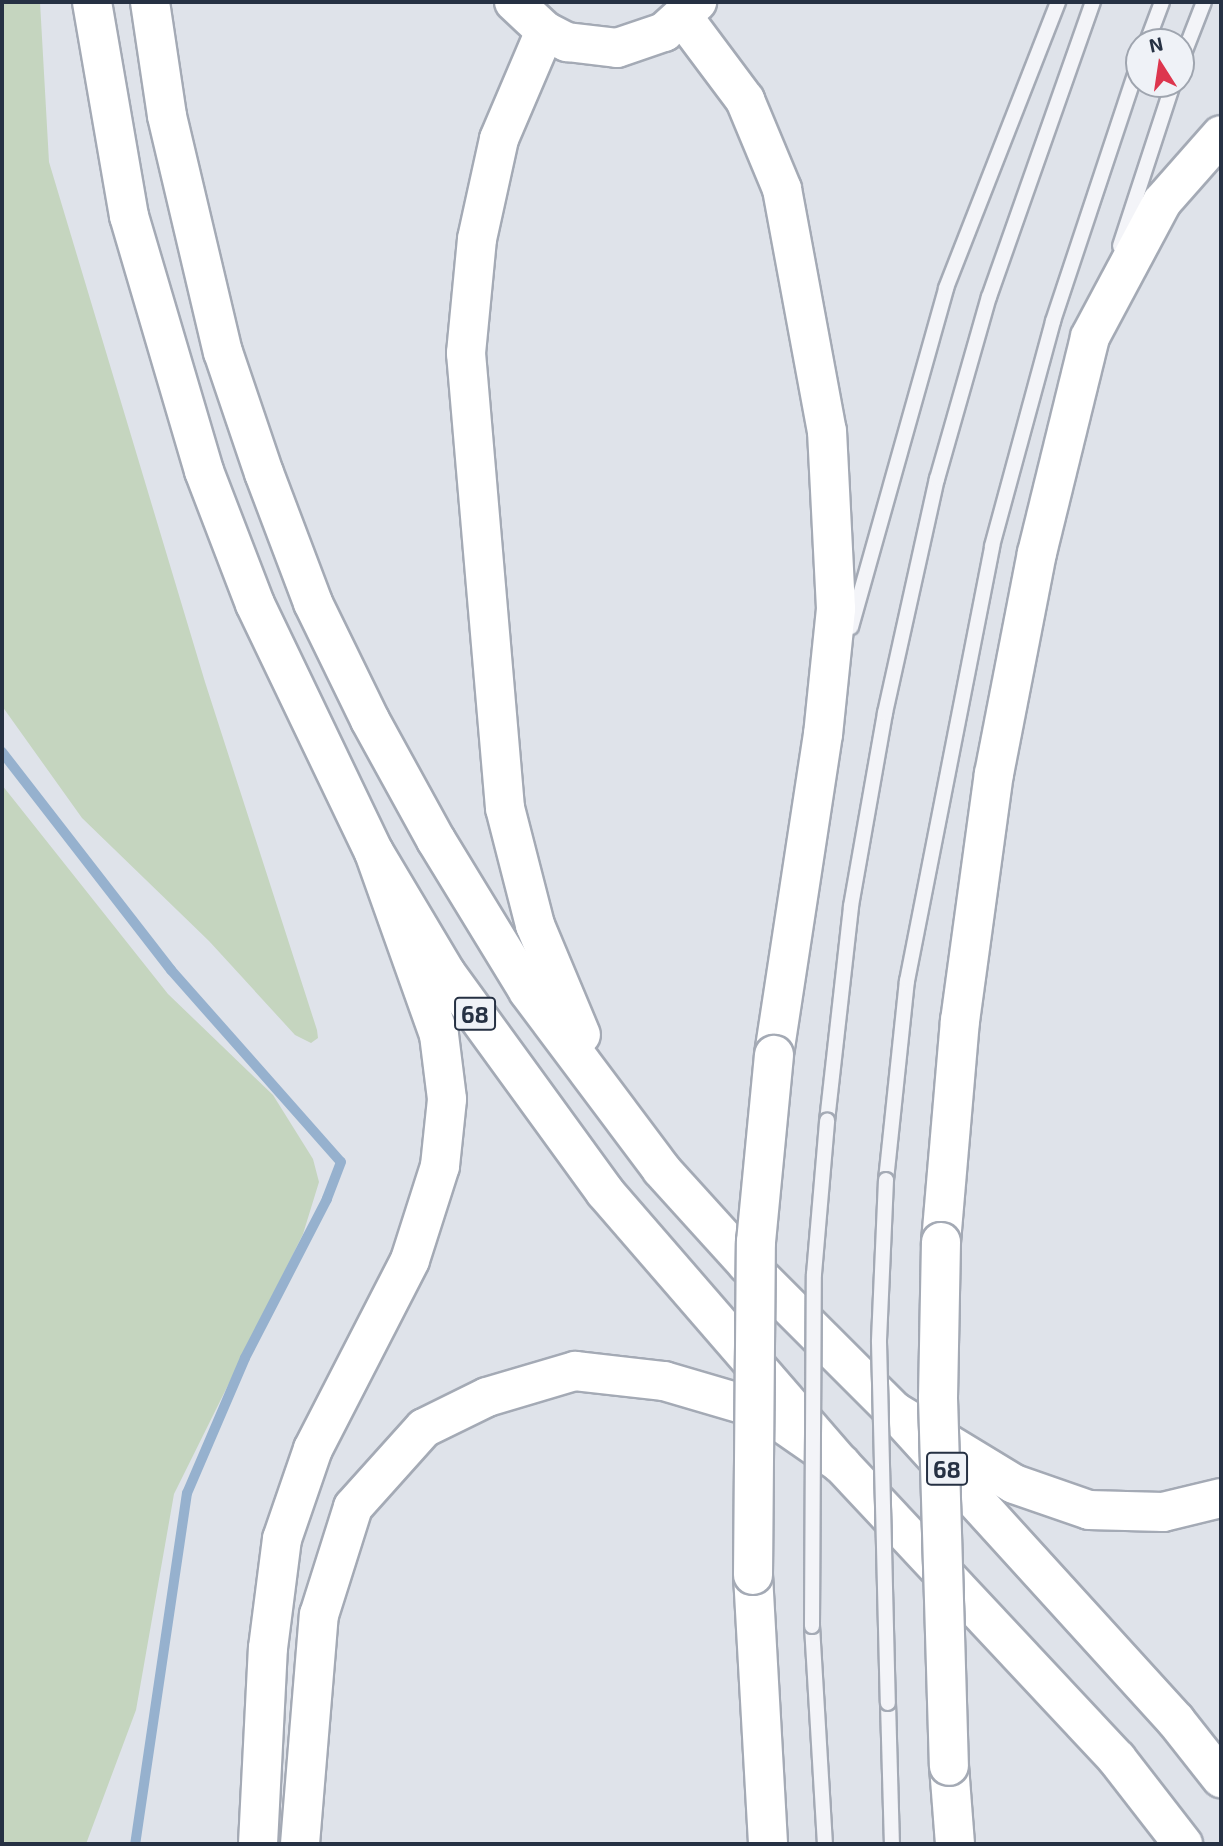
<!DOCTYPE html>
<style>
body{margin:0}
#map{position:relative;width:1223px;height:1846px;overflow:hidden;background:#dfe3ea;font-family:"Exo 2",sans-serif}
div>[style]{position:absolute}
.green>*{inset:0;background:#c5d5bf}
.stream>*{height:10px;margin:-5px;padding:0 5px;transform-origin:5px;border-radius:5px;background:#96b1ce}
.roads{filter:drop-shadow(2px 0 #a4aab5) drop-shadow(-2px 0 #a4aab5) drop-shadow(0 2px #a4aab5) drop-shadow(0 -2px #a4aab5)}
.service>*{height:14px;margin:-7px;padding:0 7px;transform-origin:7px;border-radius:7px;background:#f3f4f8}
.primary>*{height:38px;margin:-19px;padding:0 19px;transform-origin:19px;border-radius:19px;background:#fff}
.motorway>*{height:38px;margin:-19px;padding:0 19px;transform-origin:19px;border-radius:19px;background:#fff}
.bridges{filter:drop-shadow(2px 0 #a4aab5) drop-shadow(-2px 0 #a4aab5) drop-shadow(0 2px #a4aab5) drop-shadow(0 -2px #a4aab5)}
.service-bridge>*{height:14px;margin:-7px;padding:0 7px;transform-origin:7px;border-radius:7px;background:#f3f4f8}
.motorway-bridge>*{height:38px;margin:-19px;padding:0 19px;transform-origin:19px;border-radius:19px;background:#fff}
span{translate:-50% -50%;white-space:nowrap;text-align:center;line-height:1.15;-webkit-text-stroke:6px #eff2f7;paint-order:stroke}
.shield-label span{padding:2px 5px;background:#eff2f7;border:2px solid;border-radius:5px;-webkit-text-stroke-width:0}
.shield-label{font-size:23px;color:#263143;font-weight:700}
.frame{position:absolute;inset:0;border:4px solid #263143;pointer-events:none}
.north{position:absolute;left:1125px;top:28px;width:70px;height:70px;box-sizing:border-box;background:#eff2f7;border:2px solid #9fa5af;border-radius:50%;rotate:348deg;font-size:19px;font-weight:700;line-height:28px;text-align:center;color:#263143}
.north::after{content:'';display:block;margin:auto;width:24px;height:32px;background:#dd364e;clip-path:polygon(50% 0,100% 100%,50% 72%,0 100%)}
</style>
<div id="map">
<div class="green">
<i style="clip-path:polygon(2px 2px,40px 2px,49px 162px,205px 682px,317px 1030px,318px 1038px,311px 1043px,295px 1035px,209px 941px,82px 818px,2px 706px)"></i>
<i style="clip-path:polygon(2px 785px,168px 994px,273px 1095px,313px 1159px,319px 1182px,303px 1234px,174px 1494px,136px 1710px,86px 1844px,2px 1844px)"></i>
</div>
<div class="stream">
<i style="left:2px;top:752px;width:276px;rotate:52.2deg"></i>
<i style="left:171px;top:970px;width:256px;rotate:48.5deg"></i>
<i style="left:341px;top:1162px;width:40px;rotate:111deg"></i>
<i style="left:327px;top:1199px;width:179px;rotate:117.3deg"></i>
<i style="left:245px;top:1358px;width:147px;rotate:113.2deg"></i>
<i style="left:187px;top:1493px;width:355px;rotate:98.4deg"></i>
</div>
<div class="roads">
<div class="service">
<i style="left:1147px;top:42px;width:43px;rotate:-69.4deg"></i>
<i style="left:1181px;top:61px;width:63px;rotate:-68.7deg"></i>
<i style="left:1120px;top:246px;width:170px;rotate:-71.9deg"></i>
<i style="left:851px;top:627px;width:352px;rotate:-74.3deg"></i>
<i style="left:946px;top:288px;width:307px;rotate:-68.6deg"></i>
<i style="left:827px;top:1121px;width:216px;rotate:-83.6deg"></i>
<i style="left:851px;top:906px;width:196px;rotate:-80deg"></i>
<i style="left:885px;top:713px;width:240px;rotate:-77.5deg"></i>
<i style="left:937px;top:479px;width:189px;rotate:-74.1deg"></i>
<i style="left:989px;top:297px;width:313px;rotate:-70.6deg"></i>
<i style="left:886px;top:1180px;width:200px;rotate:-84deg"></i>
<i style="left:907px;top:981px;width:443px;rotate:-78.9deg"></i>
<i style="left:992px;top:546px;width:233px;rotate:-74.8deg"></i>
<i style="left:1053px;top:321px;width:273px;rotate:-71.6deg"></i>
<i style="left:812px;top:1626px;width:218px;rotate:86.6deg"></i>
<i style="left:888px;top:1703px;width:141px;rotate:88.4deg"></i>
</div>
<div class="primary">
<i style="left:92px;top:2px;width:217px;rotate:80.2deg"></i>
<i style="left:129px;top:216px;width:266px;rotate:73.6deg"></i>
<i style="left:204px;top:471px;width:142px;rotate:69deg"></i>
<i style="left:255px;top:604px;width:275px;rotate:64.4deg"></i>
<i style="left:374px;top:852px;width:141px;rotate:59.2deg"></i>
<i style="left:446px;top:973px;width:271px;rotate:54deg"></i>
<i style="left:605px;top:1192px;width:360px;rotate:49.1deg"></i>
<i style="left:841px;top:1464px;width:404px;rotate:46.9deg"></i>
<i style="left:1117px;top:1759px;width:108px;rotate:52.2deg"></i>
<i style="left:150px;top:2px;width:115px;rotate:81.5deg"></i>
<i style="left:167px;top:116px;width:243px;rotate:76.7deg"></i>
<i style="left:223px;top:352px;width:128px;rotate:71.3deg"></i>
<i style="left:264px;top:473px;width:139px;rotate:69.3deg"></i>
<i style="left:313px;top:603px;width:130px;rotate:64deg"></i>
<i style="left:370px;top:720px;width:137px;rotate:61.2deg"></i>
<i style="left:436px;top:840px;width:177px;rotate:58.6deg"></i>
<i style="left:528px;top:991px;width:222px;rotate:53.2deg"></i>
<i style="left:661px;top:1169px;width:128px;rotate:47.8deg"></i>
<i style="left:747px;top:1264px;width:208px;rotate:45deg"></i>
<i style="left:894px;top:1411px;width:419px;rotate:47.7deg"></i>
<i style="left:1176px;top:1721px;width:73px;rotate:51.7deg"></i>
<i style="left:514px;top:2px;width:42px;rotate:43.1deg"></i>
<i style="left:545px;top:31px;width:25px;rotate:27deg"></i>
<i style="left:567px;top:42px;width:50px;rotate:6.8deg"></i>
<i style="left:617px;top:48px;width:50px;rotate:-18.8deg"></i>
<i style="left:664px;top:32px;width:45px;rotate:-42.3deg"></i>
<i style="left:545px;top:31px;width:117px;rotate:113.1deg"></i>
<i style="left:499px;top:139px;width:102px;rotate:102.4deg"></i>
<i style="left:477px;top:239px;width:115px;rotate:95.5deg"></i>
<i style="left:466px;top:353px;width:457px;rotate:85.1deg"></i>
<i style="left:505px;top:808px;width:121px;rotate:75.6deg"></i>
<i style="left:535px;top:925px;width:119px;rotate:67.3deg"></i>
</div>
<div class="motorway">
<i style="left:683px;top:17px;width:104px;rotate:53.2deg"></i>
<i style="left:745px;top:100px;width:96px;rotate:67.4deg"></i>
<i style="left:782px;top:189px;width:246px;rotate:79.5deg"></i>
<i style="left:827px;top:431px;width:178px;rotate:87.1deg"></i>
<i style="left:836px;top:609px;width:126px;rotate:95.9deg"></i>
<i style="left:823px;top:734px;width:325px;rotate:98.7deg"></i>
<i style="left:941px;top:1242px;width:222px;rotate:-85.1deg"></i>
<i style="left:960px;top:1021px;width:249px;rotate:-82.2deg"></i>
<i style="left:994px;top:774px;width:225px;rotate:-79deg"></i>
<i style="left:1037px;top:553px;width:222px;rotate:-76.2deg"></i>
<i style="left:1090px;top:337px;width:153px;rotate:-61.9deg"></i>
<i style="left:1162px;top:202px;width:89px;rotate:-48.6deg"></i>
<i style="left:894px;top:1411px;width:140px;rotate:31.3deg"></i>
<i style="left:1014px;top:1484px;width:79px;rotate:19.1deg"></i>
<i style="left:1089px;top:1510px;width:74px;rotate:1.5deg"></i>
<i style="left:1163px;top:1512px;width:60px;rotate:-13.6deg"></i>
<i style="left:753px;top:1575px;width:269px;rotate:86.8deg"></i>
<i style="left:949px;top:1766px;width:78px;rotate:85.6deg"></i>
<i style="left:258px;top:1844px;width:196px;rotate:-87.1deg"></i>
<i style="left:268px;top:1648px;width:110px;rotate:-82.7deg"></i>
<i style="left:282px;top:1539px;width:95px;rotate:-71deg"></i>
<i style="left:313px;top:1449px;width:212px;rotate:-62.8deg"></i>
<i style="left:410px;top:1260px;width:99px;rotate:-72.3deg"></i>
<i style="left:440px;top:1166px;width:67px;rotate:-84deg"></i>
<i style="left:447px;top:1099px;width:64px;rotate:-97.1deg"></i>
<i style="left:439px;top:1035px;width:194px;rotate:-109.6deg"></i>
<i style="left:300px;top:1844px;width:230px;rotate:-85.3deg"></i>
<i style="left:319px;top:1615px;width:113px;rotate:-72.5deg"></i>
<i style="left:353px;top:1507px;width:106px;rotate:-48.1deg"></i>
<i style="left:424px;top:1428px;width:70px;rotate:-26.2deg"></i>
<i style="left:487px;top:1397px;width:92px;rotate:-16.5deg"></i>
<i style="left:575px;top:1371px;width:90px;rotate:6.4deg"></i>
<i style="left:664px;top:1381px;width:103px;rotate:16.3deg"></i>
<i style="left:763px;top:1410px;width:95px;rotate:34.7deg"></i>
</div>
</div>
<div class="bridges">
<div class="service-bridge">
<i style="left:886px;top:1180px;width:162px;rotate:92.5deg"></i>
<i style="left:879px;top:1342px;width:361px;rotate:88.6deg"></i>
<i style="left:812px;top:1626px;width:352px;rotate:-89.7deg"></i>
<i style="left:814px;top:1274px;width:154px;rotate:-85.1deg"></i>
</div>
<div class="motorway-bridge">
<i style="left:941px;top:1242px;width:156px;rotate:91.1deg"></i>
<i style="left:938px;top:1398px;width:368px;rotate:88.3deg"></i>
<i style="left:753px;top:1575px;width:333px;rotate:-89.5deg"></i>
<i style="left:756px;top:1242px;width:188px;rotate:-84.5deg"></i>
</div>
</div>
<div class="shield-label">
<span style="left:475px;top:1014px">68</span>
<span style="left:947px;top:1469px">68</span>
</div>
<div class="frame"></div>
<div class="north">N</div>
</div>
